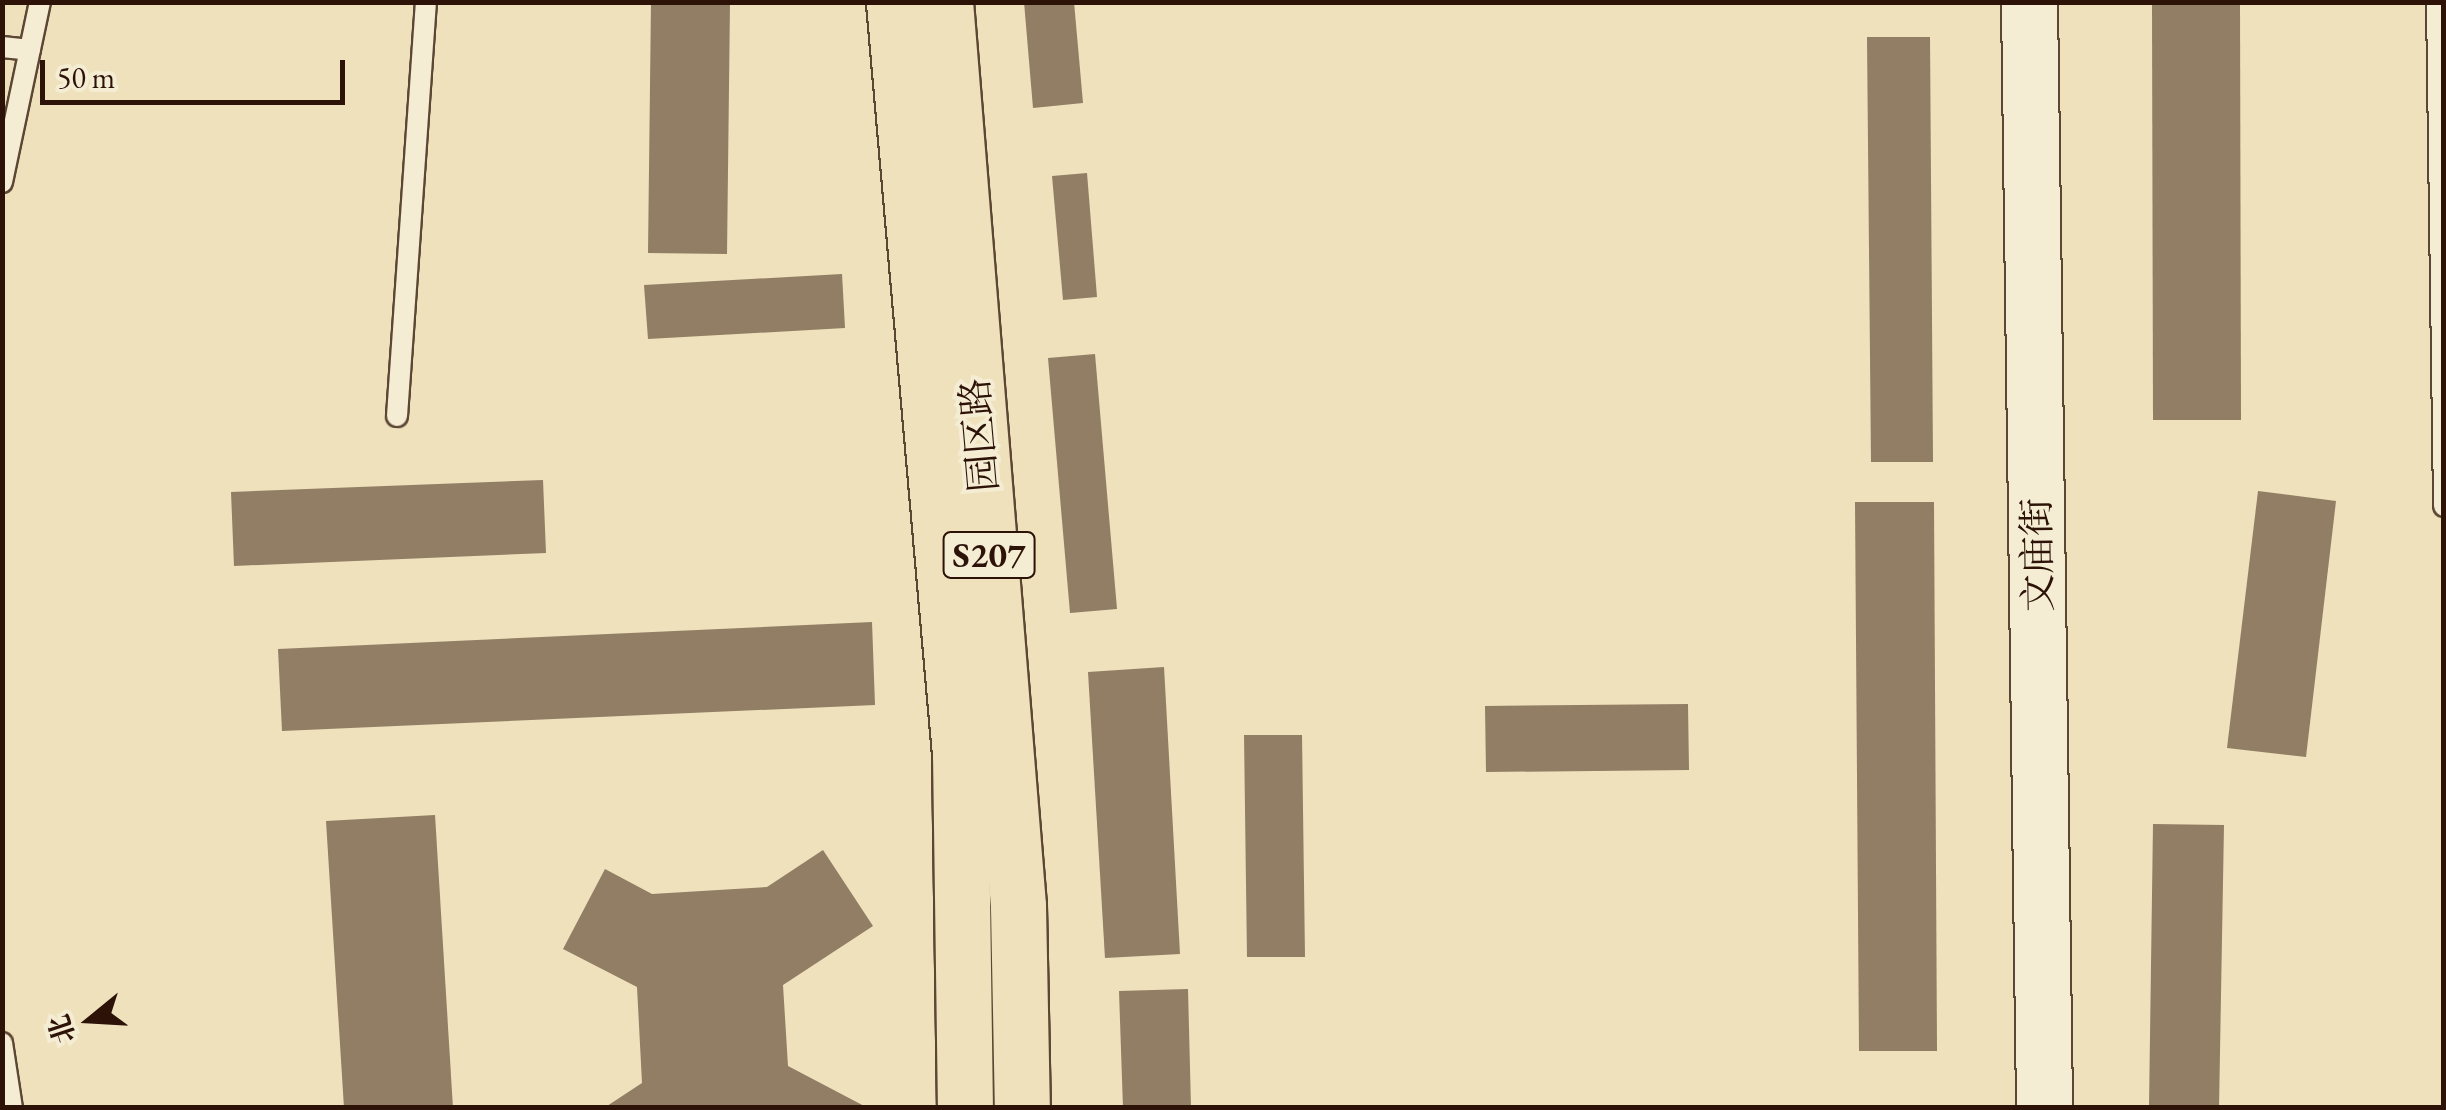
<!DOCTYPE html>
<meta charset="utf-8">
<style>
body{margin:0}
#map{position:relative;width:2446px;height:1110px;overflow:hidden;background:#eee1bb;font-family:"EB Garamond","Noto Serif SC",serif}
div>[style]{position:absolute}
.building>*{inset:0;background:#917e65}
.roads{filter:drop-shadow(2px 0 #5c4634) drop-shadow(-2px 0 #5c4634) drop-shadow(0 2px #5c4634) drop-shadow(0 -2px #5c4634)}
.service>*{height:20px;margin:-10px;padding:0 10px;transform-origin:10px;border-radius:10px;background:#f4ecd3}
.secondary>*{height:55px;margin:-27.5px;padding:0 27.5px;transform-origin:27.5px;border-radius:27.5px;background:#f4ecd3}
.primary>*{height:55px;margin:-27.5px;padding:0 27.5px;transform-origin:27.5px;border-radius:27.5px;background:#eee1bb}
span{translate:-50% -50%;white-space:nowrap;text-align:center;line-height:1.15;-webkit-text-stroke:8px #f4ecd3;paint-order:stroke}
.shield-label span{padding:2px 8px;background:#f4ecd3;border:2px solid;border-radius:8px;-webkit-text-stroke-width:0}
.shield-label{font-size:35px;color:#2c1207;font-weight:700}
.street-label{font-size:38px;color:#2c1207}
.frame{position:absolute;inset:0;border:5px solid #2c1207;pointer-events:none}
.north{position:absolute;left:40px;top:970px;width:100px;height:100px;-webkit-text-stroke:8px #f4ecd3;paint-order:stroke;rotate:252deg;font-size:28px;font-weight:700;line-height:40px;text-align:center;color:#2c1207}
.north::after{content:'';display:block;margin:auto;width:35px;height:45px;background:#2c1207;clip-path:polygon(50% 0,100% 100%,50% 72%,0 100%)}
.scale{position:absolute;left:40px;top:60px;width:305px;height:45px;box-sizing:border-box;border:5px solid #2c1207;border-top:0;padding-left:12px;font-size:30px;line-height:35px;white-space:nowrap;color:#2c1207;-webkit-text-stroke:8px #f4ecd3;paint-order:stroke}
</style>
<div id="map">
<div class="building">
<i style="clip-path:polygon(651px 2px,730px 2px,727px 254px,648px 253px)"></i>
<i style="clip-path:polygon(1024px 2px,1074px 2px,1083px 103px,1033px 108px)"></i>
<i style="clip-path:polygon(2152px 2px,2240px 2px,2241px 420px,2153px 420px)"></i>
<i style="clip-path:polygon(1867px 37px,1930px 37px,1933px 462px,1871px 462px)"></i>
<i style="clip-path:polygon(1087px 173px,1097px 297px,1063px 300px,1052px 176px)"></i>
<i style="clip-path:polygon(842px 274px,845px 328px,648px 339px,644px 285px)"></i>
<i style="clip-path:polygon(1095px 354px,1117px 609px,1070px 613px,1048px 358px)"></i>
<i style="clip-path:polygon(543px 480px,546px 553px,234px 566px,231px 492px)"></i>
<i style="clip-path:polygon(2258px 491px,2336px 501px,2306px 757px,2227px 748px)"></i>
<i style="clip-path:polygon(1855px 502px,1934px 502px,1937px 1051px,1859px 1051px)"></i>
<i style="clip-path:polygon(872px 622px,875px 705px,282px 731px,278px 649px)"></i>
<i style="clip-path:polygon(1164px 667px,1180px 954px,1105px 958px,1088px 672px)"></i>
<i style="clip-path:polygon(1688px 704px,1689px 770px,1486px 772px,1485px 706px)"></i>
<i style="clip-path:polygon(1244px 735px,1302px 735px,1305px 957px,1247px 957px)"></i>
<i style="clip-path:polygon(435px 815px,453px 1108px,344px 1108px,326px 821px)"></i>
<i style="clip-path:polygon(2153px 824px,2224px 825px,2219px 1108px,2149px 1108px)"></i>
<i style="clip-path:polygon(823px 850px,873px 926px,783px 985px,788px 1066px,868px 1108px,604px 1108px,642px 1083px,637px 987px,563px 949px,605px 869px,652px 894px,767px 887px)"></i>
<i style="clip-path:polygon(1188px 989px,1191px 1108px,1123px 1108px,1119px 991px)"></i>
</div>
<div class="roads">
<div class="service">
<i style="left:2437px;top:2px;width:504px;rotate:89.2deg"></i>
<i style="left:2px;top:47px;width:28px;rotate:6deg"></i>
<i style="left:2px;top:182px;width:184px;rotate:-78.1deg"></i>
<i style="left:397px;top:416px;width:415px;rotate:-86deg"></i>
<i style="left:2px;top:1043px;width:66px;rotate:81.3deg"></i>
</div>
<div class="secondary">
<i style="left:2029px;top:2px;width:1106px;rotate:89.22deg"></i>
</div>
<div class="primary">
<i style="left:894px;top:2px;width:754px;rotate:84.98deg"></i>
<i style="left:960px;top:753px;width:355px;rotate:89.2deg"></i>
<i style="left:945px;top:2px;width:907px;rotate:85.38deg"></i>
<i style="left:1018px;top:906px;width:202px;rotate:88.9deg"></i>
</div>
</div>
<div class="shield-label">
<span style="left:989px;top:555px">S207</span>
</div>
<div class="street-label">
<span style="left:979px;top:435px;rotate:-95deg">园区路</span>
<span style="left:2037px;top:555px;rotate:-91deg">文庙街</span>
</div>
<div class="frame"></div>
<div class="north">北</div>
<div class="scale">50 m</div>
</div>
